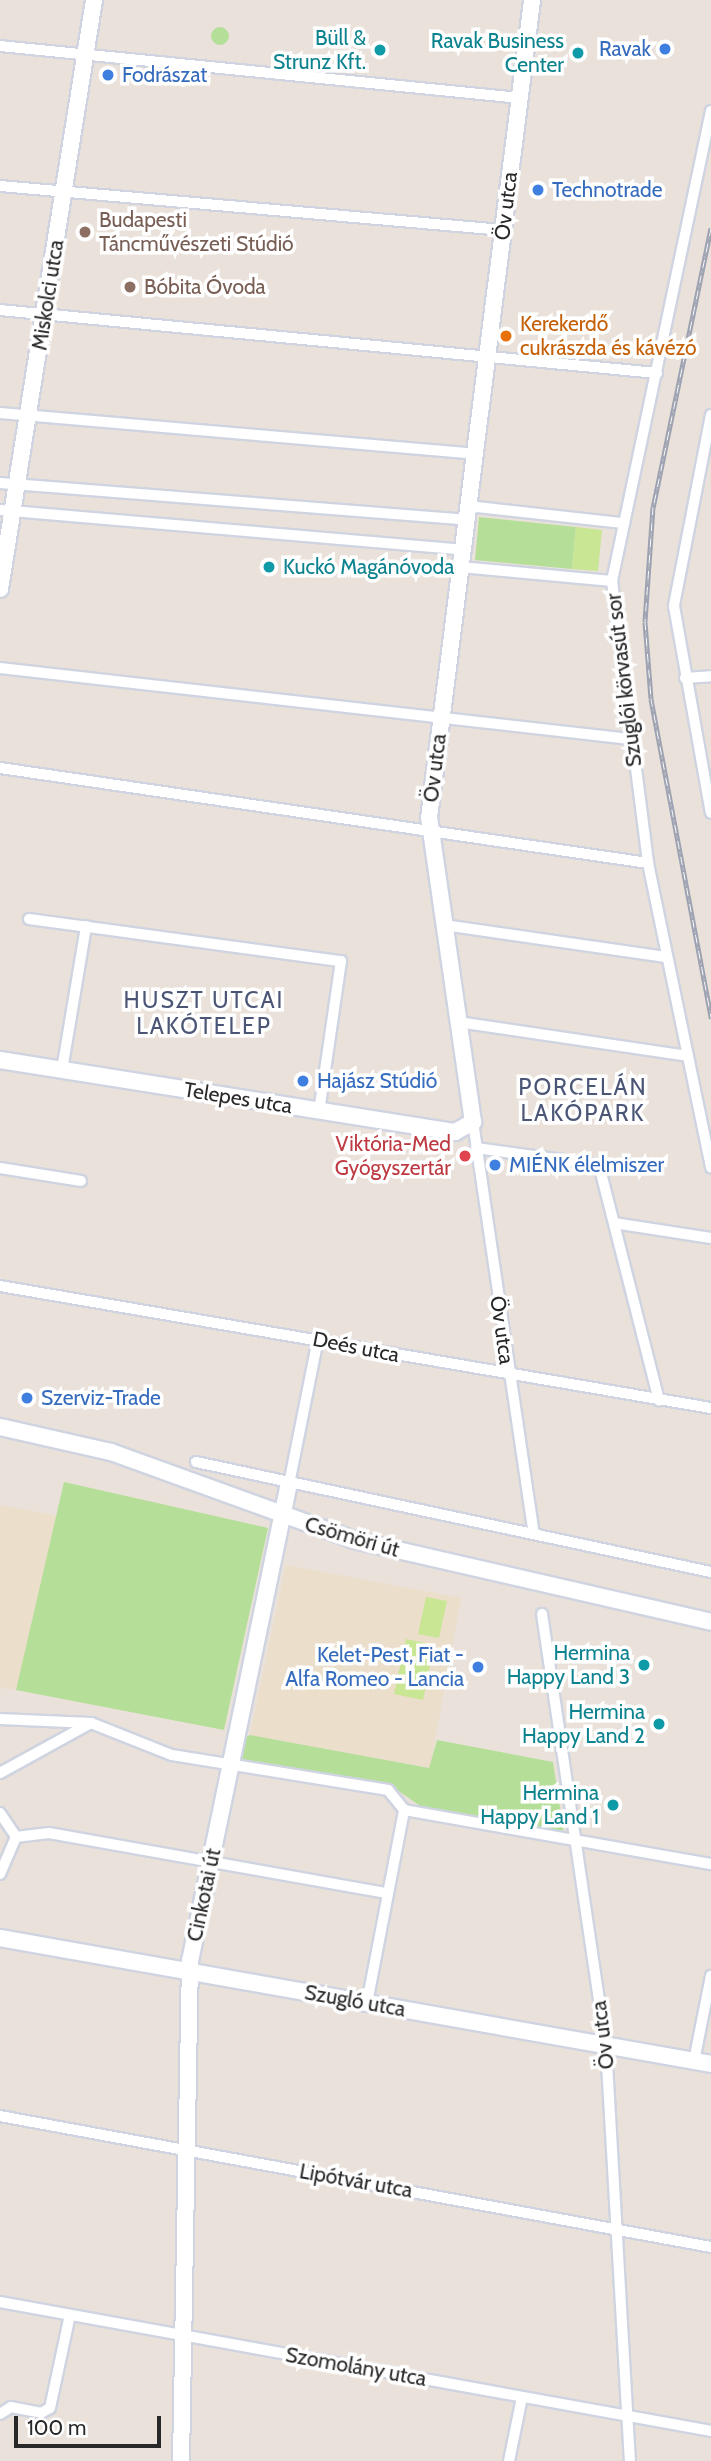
<!DOCTYPE html>
<meta charset="utf-8">
<style>
body{margin:0}
#map{position:relative;width:711px;height:2461px;overflow:hidden;background:#eae2da;font-family:Cabin,sans-serif}
div>[style]{position:absolute}
.education>*{inset:0;background:#ebdeca}
.green>*{inset:0;background:#b5df98}
.round{border-radius:50%}
.pitch>*{inset:0;background:#c8e694}
.roads{filter:drop-shadow(2px 0 #cfd4e0) drop-shadow(-2px 0 #cfd4e0) drop-shadow(0 2px #cfd4e0) drop-shadow(0 -2px #cfd4e0)}
.street>*{height:10px;margin:-5px;padding:0 5px;transform-origin:5px;border-radius:5px;background:#fff}
.secondary>*{height:16px;margin:-8px;padding:0 8px;transform-origin:8px;border-radius:8px;background:#fff}
.rail>*{height:5px;margin-top:-2.5px;transform-origin:0;background:repeating-linear-gradient(90deg,#fff 0 8px,#9da2b2 0 16px);box-sizing:border-box;border-block:2px solid #9da2b2}
.dots>*{width:19px;height:19px;translate:-50% -50%;box-sizing:border-box;border:4px solid #fff;border-radius:50%}
span{translate:-50% -50%;white-space:nowrap;text-align:center;line-height:1.15;-webkit-text-stroke:7px #fff;paint-order:stroke}
.culture-label{font-size:21px;color:#0d838f}
.right{translate:-100% -50%;text-align:right}
.left{translate:0 -50%;text-align:left}
.shop-label{font-size:21px;color:#366cbe}
.street-label{font-size:21px;color:#282828}
.education-label{font-size:21px;color:#785e54}
.food-label{font-size:21px;color:#c56008}
.health-label{font-size:21px;color:#be3a42}
.neighbourhood-label{font-size:23px;color:#4b5576;letter-spacing:2px}
.scale{position:absolute;left:14px;top:2416px;width:147px;height:32px;box-sizing:border-box;border:4px solid #282828;border-top:0;padding-left:9px;font-size:21px;line-height:24px;white-space:nowrap;color:#282828;-webkit-text-stroke:5px #fff;paint-order:stroke}
</style>
<div id="map">
<div class="education">
<i style="clip-path:polygon(0 1505px,57px 1516px,16px 1690px,0 1687px)"></i>
<i style="clip-path:polygon(286px 1565px,461px 1598px,430px 1768px,250px 1735px)"></i>
</div>
<div class="green">
<i class="round" style="left:211px;top:27px;width:18px;height:18px"></i>
<i style="clip-path:polygon(479px 517px,576px 527px,572px 569px,475px 560px)"></i>
<i style="clip-path:polygon(64px 1482px,268px 1528px,224px 1730px,16px 1690px)"></i>
<i style="clip-path:polygon(250px 1735px,429px 1768px,437px 1740px,553px 1762px,564px 1834px,423px 1808px,390px 1785px,241px 1760px,243px 1738px)"></i>
</div>
<div class="pitch">
<i style="clip-path:polygon(576px 527px,602px 530px,598px 571px,572px 569px)"></i>
<i style="clip-path:polygon(426px 1597px,447px 1601px,439px 1638px,418px 1634px)"></i>
<i style="clip-path:polygon(406px 1639px,434px 1645px,423px 1700px,394px 1694px)"></i>
</div>
<div class="roads">
<div class="street">
<i style="left:0;top:46px;width:523px;rotate:5.71deg"></i>
<i style="left:711px;top:111px;width:480px;rotate:101.9deg"></i>
<i style="left:612px;top:581px;width:284px;rotate:82.7deg"></i>
<i style="left:648px;top:863px;width:311px;rotate:78.3deg"></i>
<i style="left:0;top:186px;width:505px;rotate:5deg"></i>
<i style="left:0;top:310px;width:660px;rotate:5.48deg"></i>
<i style="left:0;top:413px;width:477px;rotate:4.9deg"></i>
<i style="left:711px;top:415px;width:195px;rotate:101deg"></i>
<i style="left:674px;top:606px;width:210px;rotate:79.9deg"></i>
<i style="left:0;top:483px;width:467px;rotate:4.5deg"></i>
<i style="left:468px;top:506px;width:156px;rotate:6.3deg"></i>
<i style="left:0;top:510px;width:464px;rotate:4.9deg"></i>
<i style="left:460px;top:567px;width:153px;rotate:5.3deg"></i>
<i style="left:0;top:668px;width:634px;rotate:6.43deg"></i>
<i style="left:685px;top:678px;width:26px;rotate:-4deg"></i>
<i style="left:0;top:768px;width:655px;rotate:8.34deg"></i>
<i style="left:29px;top:919px;width:315px;rotate:7.7deg"></i>
<i style="left:341px;top:961px;width:152px;rotate:98.3deg"></i>
<i style="left:444px;top:925px;width:224px;rotate:8.2deg"></i>
<i style="left:458px;top:1022px;width:232px;rotate:8.4deg"></i>
<i style="left:62px;top:1070px;width:146px;rotate:-80.5deg"></i>
<i style="left:473px;top:1122px;width:416px;rotate:81.6deg"></i>
<i style="left:476px;top:1148px;width:124px;rotate:7.9deg"></i>
<i style="left:599px;top:1165px;width:243px;rotate:75.7deg"></i>
<i style="left:0;top:1168px;width:82px;rotate:9.1deg"></i>
<i style="left:614px;top:1223px;width:98px;rotate:8.8deg"></i>
<i style="left:0;top:1286px;width:721px;rotate:9.74deg"></i>
<i style="left:196px;top:1462px;width:527px;rotate:12.06deg"></i>
<i style="left:289px;top:1484px;width:148px;rotate:-78.7deg"></i>
<i style="left:542px;top:1614px;width:437px;rotate:81.6deg"></i>
<i style="left:606px;top:2046px;width:416px;rotate:86.7deg"></i>
<i style="left:0;top:1719px;width:91px;rotate:2.5deg"></i>
<i style="left:91px;top:1723px;width:87px;rotate:21.6deg"></i>
<i style="left:172px;top:1755px;width:219px;rotate:9.2deg"></i>
<i style="left:388px;top:1790px;width:26px;rotate:51deg"></i>
<i style="left:0;top:1773px;width:104px;rotate:-28.8deg"></i>
<i style="left:404px;top:1810px;width:312px;rotate:10deg"></i>
<i style="left:0;top:1813px;width:29px;rotate:56deg"></i>
<i style="left:16px;top:1837px;width:33px;rotate:-7deg"></i>
<i style="left:49px;top:1833px;width:343px;rotate:10.1deg"></i>
<i style="left:0;top:1874px;width:40px;rotate:-66.6deg"></i>
<i style="left:367px;top:2003px;width:197px;rotate:-79.1deg"></i>
<i style="left:694px;top:2061px;width:87px;rotate:-78.7deg"></i>
<i style="left:0;top:2116px;width:723px;rotate:10.44deg"></i>
<i style="left:0;top:2302px;width:723px;rotate:10.28deg"></i>
<i style="left:0;top:2414px;width:13px;rotate:-32deg"></i>
<i style="left:11px;top:2407px;width:31px;rotate:11deg"></i>
<i style="left:41px;top:2413px;width:10px;rotate:-29deg"></i>
<i style="left:50px;top:2408px;width:95px;rotate:-77.9deg"></i>
<i style="left:509px;top:2461px;width:65px;rotate:-78.5deg"></i>
</div>
<div class="secondary">
<i style="left:0;top:589px;width:596px;rotate:-80.93deg"></i>
<i style="left:0;top:1060px;width:461px;rotate:9deg"></i>
<i style="left:455px;top:1132px;width:21px;rotate:-29deg"></i>
<i style="left:473px;top:1122px;width:307px;rotate:-98.2deg"></i>
<i style="left:429px;top:818px;width:824px;rotate:-82.82deg"></i>
<i style="left:0;top:1427px;width:114px;rotate:12.7deg"></i>
<i style="left:111px;top:1452px;width:258px;rotate:19.9deg"></i>
<i style="left:354px;top:1540px;width:366px;rotate:12.9deg"></i>
<i style="left:0;top:1938px;width:722px;rotate:10.05deg"></i>
<i style="left:181px;top:2461px;width:500px;rotate:-88.97deg"></i>
<i style="left:190px;top:1961px;width:487px;rotate:-78.3deg"></i>
</div>
</div>
<div class="rail">
<i style="left:711px;top:228px;width:285px;rotate:101.7deg"></i>
<i style="left:653px;top:507px;width:115px;rotate:94deg"></i>
<i style="left:645px;top:622px;width:77px;rotate:85.5deg"></i>
<i style="left:651px;top:699px;width:325px;rotate:79.3deg"></i>
</div>
<div class="dots">
<i style="left:665px;top:49px;background:#3f7fe0"></i>
<i style="left:380px;top:50px;background:#0f9aa8"></i>
<i style="left:578px;top:53px;background:#0f9aa8"></i>
<i style="left:108px;top:75px;background:#3f7fe0"></i>
<i style="left:538px;top:190px;background:#3f7fe0"></i>
<i style="left:85px;top:232px;background:#8d6e63"></i>
<i style="left:130px;top:287px;background:#8d6e63"></i>
<i style="left:506px;top:336px;background:#e8710a"></i>
<i style="left:269px;top:567px;background:#0f9aa8"></i>
<i style="left:303px;top:1081px;background:#3f7fe0"></i>
<i style="left:465px;top:1156px;background:#e0444e"></i>
<i style="left:495px;top:1165px;background:#3f7fe0"></i>
<i style="left:27px;top:1398px;background:#3f7fe0"></i>
<i style="left:644px;top:1665px;background:#0f9aa8"></i>
<i style="left:478px;top:1667px;background:#3f7fe0"></i>
<i style="left:659px;top:1724px;background:#0f9aa8"></i>
<i style="left:613px;top:1805px;background:#0f9aa8"></i>
</div>
<div class="culture-label">
<span class="right" style="left:366px;top:50px">Büll &amp;<br>Strunz Kft.</span>
<span class="right" style="left:564px;top:53px">Ravak Business<br>Center</span>
<span class="left" style="left:283px;top:567px">Kuckó Magánóvoda</span>
<span class="right" style="left:630px;top:1665px">Hermina<br>Happy Land 3</span>
<span class="right" style="left:645px;top:1724px">Hermina<br>Happy Land 2</span>
<span class="right" style="left:599px;top:1805px">Hermina<br>Happy Land 1</span>
</div>
<div class="shop-label">
<span class="right" style="left:651px;top:49px">Ravak</span>
<span class="left" style="left:122px;top:75px">Fodrászat</span>
<span class="left" style="left:552px;top:190px">Technotrade</span>
<span class="left" style="left:317px;top:1081px">Hajász Stúdió</span>
<span class="left" style="left:509px;top:1165px">MIÉNK élelmiszer</span>
<span class="left" style="left:41px;top:1398px">Szerviz-Trade</span>
<span class="right" style="left:464px;top:1667px">Kelet-Pest, Fiat -<br>Alfa Romeo - Lancia</span>
</div>
<div class="street-label">
<span style="left:506px;top:206px;rotate:-83deg">Öv utca</span>
<span style="left:48px;top:295px;rotate:-81deg">Miskolci utca</span>
<span style="left:624px;top:680px;rotate:-97deg">Szuglói körvasút sor</span>
<span style="left:435px;top:768px;rotate:-83deg">Öv utca</span>
<span style="left:238px;top:1098px;rotate:9deg">Telepes utca</span>
<span style="left:502px;top:1330px;rotate:82deg">Öv utca</span>
<span style="left:356px;top:1347px;rotate:11deg">Deés utca</span>
<span style="left:352px;top:1537px;rotate:16deg">Csömöri út</span>
<span style="left:204px;top:1895px;rotate:-78deg">Cinkotai út</span>
<span style="left:355px;top:2001px;rotate:10deg">Szugló utca</span>
<span style="left:603px;top:2035px;rotate:-97deg">Öv utca</span>
<span style="left:356px;top:2181px;rotate:10deg">Lipótvár utca</span>
<span style="left:356px;top:2367px;rotate:10deg">Szomolány utca</span>
</div>
<div class="education-label">
<span class="left" style="left:99px;top:232px">Budapesti<br>Táncművészeti Stúdió</span>
<span class="left" style="left:144px;top:287px">Bóbita Óvoda</span>
</div>
<div class="food-label">
<span class="left" style="left:520px;top:336px">Kerekerdő<br>cukrászda és kávézó</span>
</div>
<div class="health-label">
<span class="right" style="left:451px;top:1156px">Viktória-Med<br>Gyógyszertár</span>
</div>
<div class="neighbourhood-label">
<span style="left:204px;top:1013px">HUSZT UTCAI<br>LAKÓTELEP</span>
<span style="left:583px;top:1100px">PORCELÁN<br>LAKÓPARK</span>
</div>
<div class="scale">100 m</div>
</div>
